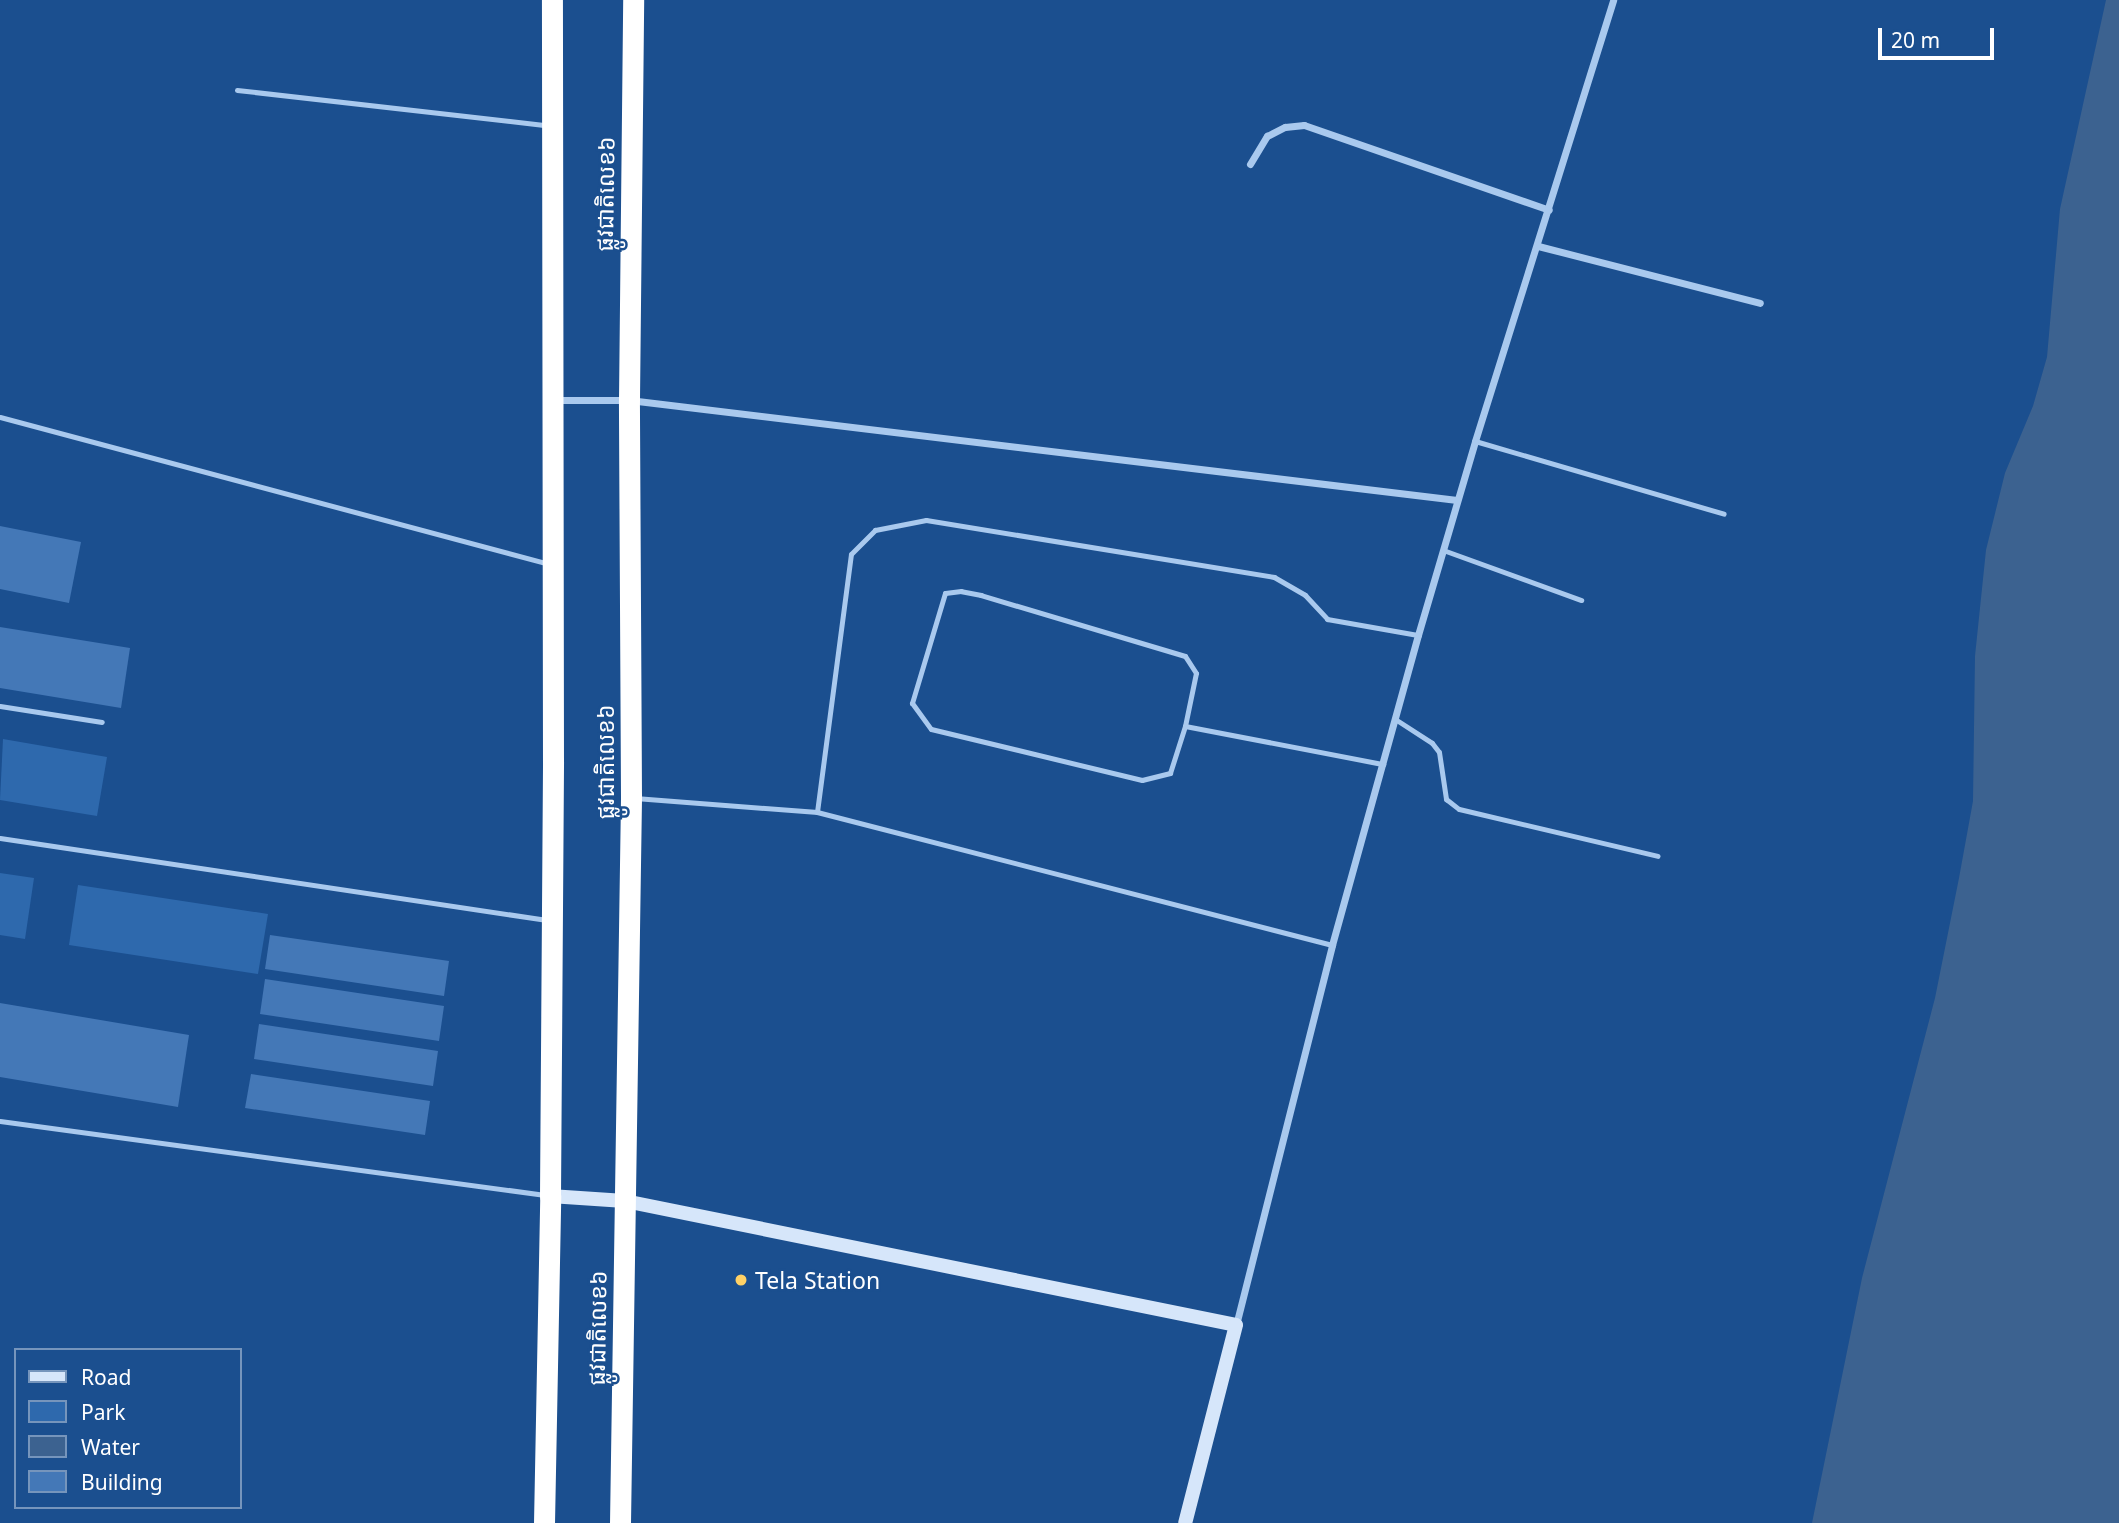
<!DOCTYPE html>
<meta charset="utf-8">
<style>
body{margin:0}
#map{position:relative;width:2119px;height:1523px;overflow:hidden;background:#1b4f8f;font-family:"Noto Sans","Noto Sans Khmer",sans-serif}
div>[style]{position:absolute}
.green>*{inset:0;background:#2e69ad}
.water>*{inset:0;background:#3c6290}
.building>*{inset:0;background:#4478b7}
.lane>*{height:5px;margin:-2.5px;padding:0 2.5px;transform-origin:2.5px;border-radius:2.5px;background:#a9c9ee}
.street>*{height:7px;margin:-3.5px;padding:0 3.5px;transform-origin:3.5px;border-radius:3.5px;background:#a9c9ee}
.secondary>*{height:14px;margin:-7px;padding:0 7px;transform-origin:7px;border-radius:7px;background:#d6e6fa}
.highway>*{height:21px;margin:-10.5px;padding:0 10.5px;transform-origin:10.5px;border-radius:10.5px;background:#fff}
.dots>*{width:19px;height:19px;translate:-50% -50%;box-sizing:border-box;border:4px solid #1b4f8f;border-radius:50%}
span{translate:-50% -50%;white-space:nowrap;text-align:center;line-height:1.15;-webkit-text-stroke:5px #1b4f8f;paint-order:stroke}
.street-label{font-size:23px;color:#fff}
.poi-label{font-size:23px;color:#fff}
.left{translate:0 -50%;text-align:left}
.legend{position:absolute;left:14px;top:1348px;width:228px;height:161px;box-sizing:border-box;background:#1b4f8f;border:2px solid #7695bc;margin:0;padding:9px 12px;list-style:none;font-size:21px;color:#fff}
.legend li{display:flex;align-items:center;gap:14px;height:35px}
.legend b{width:35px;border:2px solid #7695bc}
.scale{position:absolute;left:1878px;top:28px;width:116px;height:32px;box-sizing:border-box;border:4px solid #fff;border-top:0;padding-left:9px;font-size:21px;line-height:24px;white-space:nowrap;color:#fff;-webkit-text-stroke:5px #1b4f8f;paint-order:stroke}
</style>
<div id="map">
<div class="green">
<i style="clip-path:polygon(3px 739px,107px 757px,97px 816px,0 800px)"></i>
<i style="clip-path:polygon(0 873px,34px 878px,25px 939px,0 935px)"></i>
<i style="clip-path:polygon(78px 885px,268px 914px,258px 974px,69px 945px)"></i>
</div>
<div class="water">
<i style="clip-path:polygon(2106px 0,2119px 0,2119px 1523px,1812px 1523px,1862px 1278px,1935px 998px,1959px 878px,1973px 801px,1975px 656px,1986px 550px,2005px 473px,2033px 406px,2047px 357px,2060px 209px)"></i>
</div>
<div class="building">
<i style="clip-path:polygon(0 526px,81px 542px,69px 603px,0 589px)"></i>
<i style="clip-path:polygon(0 627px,130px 648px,121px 708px,0 688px)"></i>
<i style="clip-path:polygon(270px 935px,449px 961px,444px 996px,265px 969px)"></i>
<i style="clip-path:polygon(265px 979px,444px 1006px,439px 1041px,260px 1014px)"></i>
<i style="clip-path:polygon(0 1003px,189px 1035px,178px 1107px,0 1077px)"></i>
<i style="clip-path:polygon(259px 1024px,438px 1051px,433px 1086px,254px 1059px)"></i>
<i style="clip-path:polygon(251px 1074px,430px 1101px,425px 1135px,245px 1108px)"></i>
</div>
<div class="lane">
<i style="left:237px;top:90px;width:311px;rotate:6.5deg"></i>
<i style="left:0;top:417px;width:568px;rotate:14.99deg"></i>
<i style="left:1475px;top:441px;width:259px;rotate:16.3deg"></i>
<i style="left:1443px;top:550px;width:147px;rotate:19.9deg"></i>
<i style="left:0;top:706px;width:103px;rotate:8.9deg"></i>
<i style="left:1395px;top:719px;width:44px;rotate:33deg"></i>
<i style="left:1432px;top:743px;width:11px;rotate:52deg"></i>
<i style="left:1439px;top:752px;width:48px;rotate:81.5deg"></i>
<i style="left:1446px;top:799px;width:16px;rotate:38deg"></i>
<i style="left:1459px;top:809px;width:204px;rotate:13.3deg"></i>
<i style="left:1185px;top:726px;width:54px;rotate:-78.3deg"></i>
<i style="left:1196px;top:673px;width:20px;rotate:-123deg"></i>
<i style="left:1185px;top:656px;width:213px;rotate:-163.4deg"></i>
<i style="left:981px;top:595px;width:20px;rotate:-169deg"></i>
<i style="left:961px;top:591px;width:16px;rotate:173deg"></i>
<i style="left:945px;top:593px;width:115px;rotate:106.7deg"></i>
<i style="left:912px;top:703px;width:32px;rotate:54deg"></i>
<i style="left:931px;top:729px;width:217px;rotate:13.6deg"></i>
<i style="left:1142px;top:780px;width:29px;rotate:-14deg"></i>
<i style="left:1170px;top:773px;width:49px;rotate:-72.3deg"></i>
<i style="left:1185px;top:726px;width:202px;rotate:10.9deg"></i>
<i style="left:635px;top:798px;width:183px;rotate:4.4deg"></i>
<i style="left:817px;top:812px;width:532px;rotate:14.48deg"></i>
<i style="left:817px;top:812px;width:260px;rotate:-82.5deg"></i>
<i style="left:851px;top:554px;width:34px;rotate:-45deg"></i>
<i style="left:875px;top:530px;width:52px;rotate:-11.1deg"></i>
<i style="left:926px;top:520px;width:353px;rotate:9.3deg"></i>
<i style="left:1274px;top:577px;width:36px;rotate:30deg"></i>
<i style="left:1305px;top:595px;width:33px;rotate:47deg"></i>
<i style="left:1327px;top:619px;width:92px;rotate:10deg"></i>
<i style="left:0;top:838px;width:553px;rotate:8.53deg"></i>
<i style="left:0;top:1121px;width:550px;rotate:7.73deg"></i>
</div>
<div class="street">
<i style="left:1250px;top:164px;width:33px;rotate:-59deg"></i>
<i style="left:1267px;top:136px;width:20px;rotate:-27deg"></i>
<i style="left:1285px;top:127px;width:19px;rotate:-6deg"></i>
<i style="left:1304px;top:125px;width:259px;rotate:19.1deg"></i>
<i style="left:1538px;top:246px;width:229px;rotate:14.4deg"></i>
<i style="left:554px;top:400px;width:75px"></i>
<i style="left:629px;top:400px;width:834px;rotate:6.89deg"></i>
<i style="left:1236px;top:1325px;width:392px;rotate:-75.8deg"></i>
<i style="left:1332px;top:945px;width:322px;rotate:-74.5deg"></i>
<i style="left:1418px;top:635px;width:202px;rotate:-73.6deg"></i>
<i style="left:1475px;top:441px;width:462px;rotate:-72.6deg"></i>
</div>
<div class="secondary">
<i style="left:550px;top:1196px;width:75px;rotate:3.8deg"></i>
<i style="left:625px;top:1201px;width:623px;rotate:11.47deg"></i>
<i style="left:1236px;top:1325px;width:204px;rotate:104.4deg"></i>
</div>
<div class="highway">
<i style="left:544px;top:1523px;width:327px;rotate:-88.9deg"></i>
<i style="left:550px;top:1196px;width:435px;rotate:-89.6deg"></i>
<i style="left:553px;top:761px;width:761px;rotate:-90.08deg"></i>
<i style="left:620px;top:1523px;width:726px;rotate:-89.13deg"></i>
<i style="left:631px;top:797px;width:397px;rotate:-90.3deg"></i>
<i style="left:629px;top:400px;width:400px;rotate:-89.4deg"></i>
</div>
<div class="dots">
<i style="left:741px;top:1280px;background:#ffd166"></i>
</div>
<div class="street-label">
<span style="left:605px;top:194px;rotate:-89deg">ផ្លូវជាតិលេខ៦</span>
<span style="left:605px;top:762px;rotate:-90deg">ផ្លូវជាតិលេខ៦</span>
<span style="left:597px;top:1328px;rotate:-89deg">ផ្លូវជាតិលេខ៦</span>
</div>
<div class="poi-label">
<span class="left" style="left:755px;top:1280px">Tela Station</span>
</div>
<ul class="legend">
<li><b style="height:9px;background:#d6e6fa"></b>Road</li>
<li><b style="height:19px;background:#2e69ad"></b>Park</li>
<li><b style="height:19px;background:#3c6290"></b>Water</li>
<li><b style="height:19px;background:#4478b7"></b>Building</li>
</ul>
<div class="scale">20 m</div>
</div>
